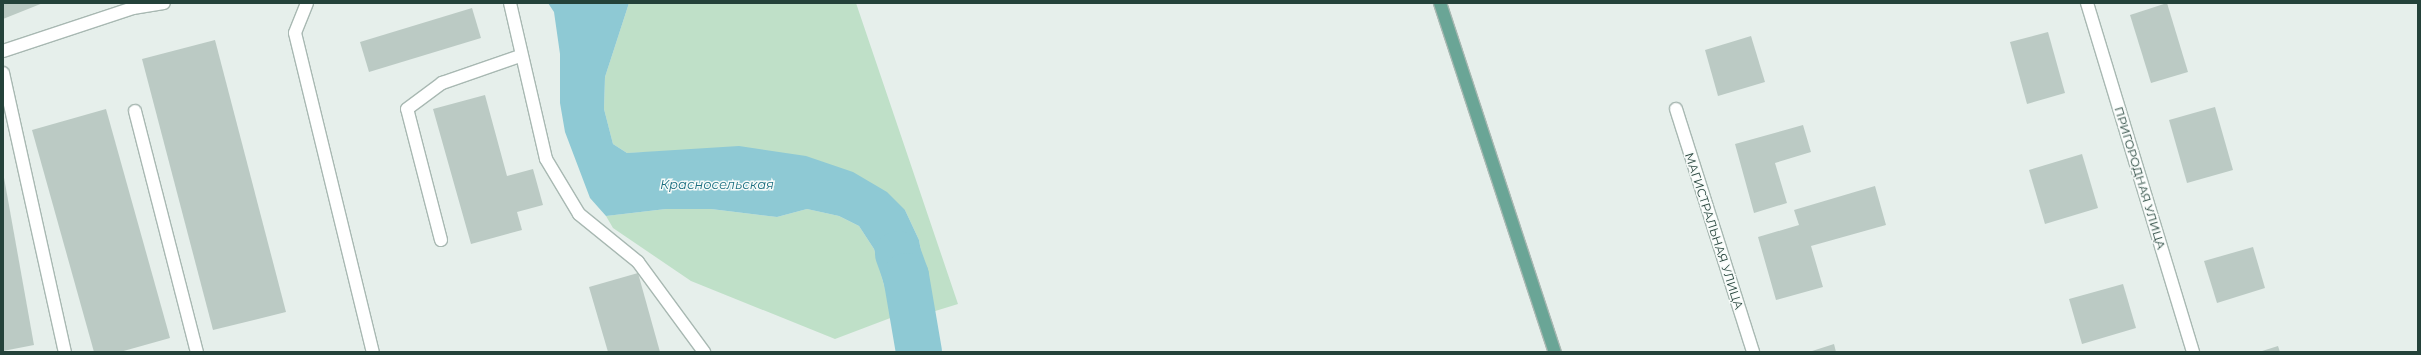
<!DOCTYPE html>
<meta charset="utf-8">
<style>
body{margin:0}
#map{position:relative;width:2421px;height:355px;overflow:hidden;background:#e6efeb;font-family:Montserrat,sans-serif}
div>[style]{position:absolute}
.green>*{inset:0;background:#bfe0c8}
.water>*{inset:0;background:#8ec9d4}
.river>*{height:46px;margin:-23px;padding:0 23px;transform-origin:23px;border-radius:23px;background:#8ec9d4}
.building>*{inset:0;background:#bbcac4}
.roads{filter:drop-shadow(1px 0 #a8b8b2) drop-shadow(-1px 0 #a8b8b2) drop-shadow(0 1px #a8b8b2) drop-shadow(0 -1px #a8b8b2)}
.service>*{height:12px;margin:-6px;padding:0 6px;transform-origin:6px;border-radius:6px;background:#fff}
.minor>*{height:12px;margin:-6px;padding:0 6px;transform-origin:6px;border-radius:6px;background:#fff}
.primary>*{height:12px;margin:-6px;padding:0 6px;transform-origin:6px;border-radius:6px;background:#6aa596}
span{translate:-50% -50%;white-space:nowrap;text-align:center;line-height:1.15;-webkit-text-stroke:3px #f7fbf9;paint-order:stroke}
.street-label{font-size:12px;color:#24423a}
.water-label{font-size:13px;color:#1c6f80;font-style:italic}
.frame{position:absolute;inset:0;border:4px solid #24423a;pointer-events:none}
</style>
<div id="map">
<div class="green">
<i style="clip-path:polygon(629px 3px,856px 3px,958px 304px,932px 312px,919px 240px,905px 210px,678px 151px,627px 153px,613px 144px,604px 109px,605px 77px)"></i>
<i style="clip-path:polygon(666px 209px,711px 209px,777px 217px,807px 209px,839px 216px,859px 226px,874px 249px,893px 317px,835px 339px,691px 281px,613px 228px,606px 216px)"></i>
</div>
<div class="water">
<i style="clip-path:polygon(548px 3px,629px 3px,605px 77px,604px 109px,613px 144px,627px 153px,739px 146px,806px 156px,853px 172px,887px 192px,905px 210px,919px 240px,932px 312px,893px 317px,874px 249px,859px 226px,839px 216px,807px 209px,777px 217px,711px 209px,666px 209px,606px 216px,590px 198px,565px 132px,560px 103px,560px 54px,554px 12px)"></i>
</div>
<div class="river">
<i style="left:898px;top:254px;width:23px;rotate:70deg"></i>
<i style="left:906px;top:276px;width:77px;rotate:80.3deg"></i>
</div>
<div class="building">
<i style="clip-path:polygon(3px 3px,43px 3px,3px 19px)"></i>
<i style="clip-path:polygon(2167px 3px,2188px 72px,2151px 83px,2130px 15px)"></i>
<i style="clip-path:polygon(472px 8px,481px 38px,369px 72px,360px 42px)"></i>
<i style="clip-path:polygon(2048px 32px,2065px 93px,2027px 104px,2010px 42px)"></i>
<i style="clip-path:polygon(1751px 36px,1765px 82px,1718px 96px,1705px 50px)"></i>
<i style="clip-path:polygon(215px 40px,286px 312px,213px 330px,142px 59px)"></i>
<i style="clip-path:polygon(485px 95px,507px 176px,533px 169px,543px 205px,517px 212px,522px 230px,471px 244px,433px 109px)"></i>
<i style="clip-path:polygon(2215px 107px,2233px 170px,2187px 183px,2169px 120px)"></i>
<i style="clip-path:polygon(106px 109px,170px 338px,120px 352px,94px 352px,32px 130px)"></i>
<i style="clip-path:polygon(1803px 125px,1811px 152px,1775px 163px,1787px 203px,1754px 213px,1735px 144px)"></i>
<i style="clip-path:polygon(2082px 154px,2098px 208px,2045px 224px,2029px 170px)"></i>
<i style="clip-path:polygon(3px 172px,34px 345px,3px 351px)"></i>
<i style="clip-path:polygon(1875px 186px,1886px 225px,1811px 246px,1823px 287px,1776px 300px,1758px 237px,1799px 225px,1794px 210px)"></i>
<i style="clip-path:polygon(2253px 247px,2265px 288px,2217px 303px,2204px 261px)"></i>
<i style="clip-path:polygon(638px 273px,660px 352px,608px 352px,589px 287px)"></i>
<i style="clip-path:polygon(2123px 284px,2136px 328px,2082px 344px,2069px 299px)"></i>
<i style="clip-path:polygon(1834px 344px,1836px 352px,1809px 352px)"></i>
<i style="clip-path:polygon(2278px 346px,2280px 352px,2259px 352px)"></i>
</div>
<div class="roads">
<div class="service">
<i style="left:307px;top:3px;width:32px;rotate:112deg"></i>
<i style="left:295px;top:33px;width:328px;rotate:76.3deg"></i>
<i style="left:510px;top:3px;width:160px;rotate:77deg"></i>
<i style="left:546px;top:159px;width:64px;rotate:59deg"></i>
<i style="left:579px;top:214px;width:76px;rotate:39.1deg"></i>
<i style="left:638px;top:262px;width:112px;rotate:53.7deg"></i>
<i style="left:3px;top:51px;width:137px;rotate:-18.3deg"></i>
<i style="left:133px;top:8px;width:31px;rotate:-9deg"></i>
<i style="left:3px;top:73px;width:286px;rotate:77.5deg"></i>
<i style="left:135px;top:111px;width:249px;rotate:75.6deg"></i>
<i style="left:441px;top:240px;width:135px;rotate:-104.5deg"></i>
<i style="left:407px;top:109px;width:44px;rotate:-36.6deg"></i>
<i style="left:442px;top:83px;width:83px;rotate:-19.1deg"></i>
</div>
<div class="minor">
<i style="left:2087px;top:3px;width:365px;rotate:73.1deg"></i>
<i style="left:1676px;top:109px;width:255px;rotate:72.4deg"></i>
</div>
<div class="primary">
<i style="left:1440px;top:3px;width:367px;rotate:71.8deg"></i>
</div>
</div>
<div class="street-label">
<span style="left:2140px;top:178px;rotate:73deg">ПРИГОРОДНАЯ УЛИЦА</span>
<span style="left:1714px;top:231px;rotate:72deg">МАГИСТРАЛЬНАЯ УЛИЦА</span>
</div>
<div class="water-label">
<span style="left:717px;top:184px">Красносельская</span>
</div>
<div class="frame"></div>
</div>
